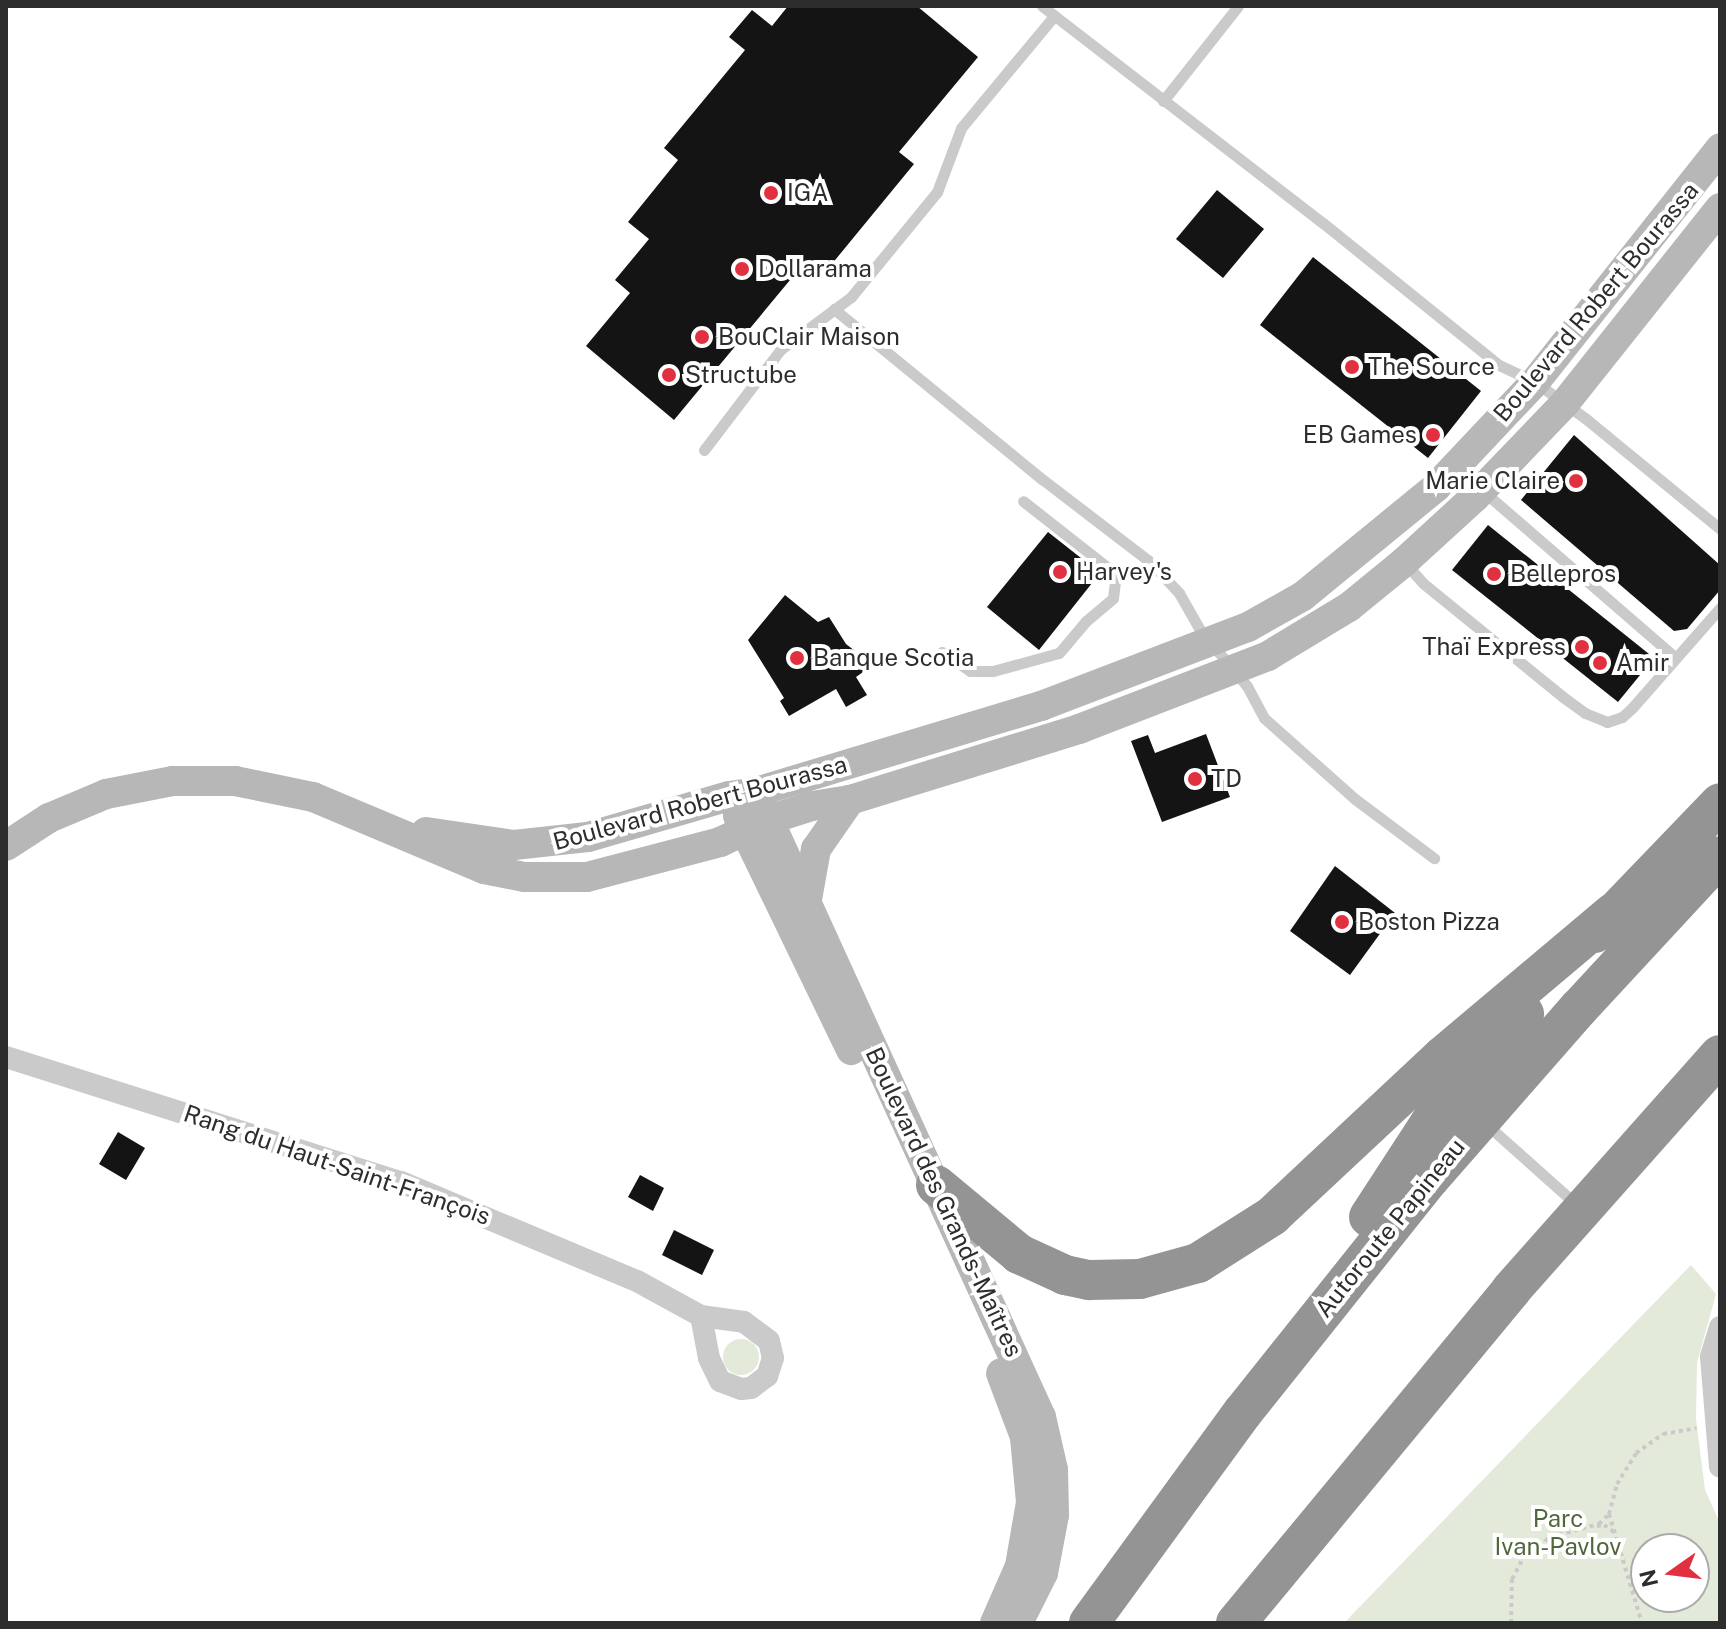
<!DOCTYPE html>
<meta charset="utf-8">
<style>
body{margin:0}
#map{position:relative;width:1726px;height:1629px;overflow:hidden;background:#fff;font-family:"Public Sans",sans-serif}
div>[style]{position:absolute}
.green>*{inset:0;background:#e3eada}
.round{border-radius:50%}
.building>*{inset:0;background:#141414}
.path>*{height:4px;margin-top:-2px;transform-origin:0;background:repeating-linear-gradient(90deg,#cacaca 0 4px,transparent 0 8px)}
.lane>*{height:11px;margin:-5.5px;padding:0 5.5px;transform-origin:5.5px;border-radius:5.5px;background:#cacaca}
.street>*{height:22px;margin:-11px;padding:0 11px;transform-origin:11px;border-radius:11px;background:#cacaca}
.secondary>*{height:30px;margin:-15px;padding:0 15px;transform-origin:15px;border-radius:15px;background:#b7b7b7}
.highway>*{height:40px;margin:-20px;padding:0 20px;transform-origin:20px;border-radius:20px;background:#949494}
.dots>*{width:22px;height:22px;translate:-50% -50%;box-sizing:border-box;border:4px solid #fff;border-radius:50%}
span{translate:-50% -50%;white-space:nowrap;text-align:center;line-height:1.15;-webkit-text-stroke:8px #fff;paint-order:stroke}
.poi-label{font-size:24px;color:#2d2d2d}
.left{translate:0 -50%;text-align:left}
.right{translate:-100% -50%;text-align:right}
.street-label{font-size:24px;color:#2d2d2d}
.park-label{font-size:24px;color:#50673b}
.frame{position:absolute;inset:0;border:8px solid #2d2d2d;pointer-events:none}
.north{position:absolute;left:1630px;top:1533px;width:80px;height:80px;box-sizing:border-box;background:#fff;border:2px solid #ababab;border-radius:50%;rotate:256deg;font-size:22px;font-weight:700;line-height:32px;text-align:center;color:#2d2d2d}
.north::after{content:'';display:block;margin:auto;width:28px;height:36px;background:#e13141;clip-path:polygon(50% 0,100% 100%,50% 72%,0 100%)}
</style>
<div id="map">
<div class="green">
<i style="clip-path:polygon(evenodd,1691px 1265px,1716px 1294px,1697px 1363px,1696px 1419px,1705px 1490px,1720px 1523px,1720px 1623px,1344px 1623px,1691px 1265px,1646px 1549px,1694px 1549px,1694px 1597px,1646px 1597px,1646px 1549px)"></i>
<i class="round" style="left:723px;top:1339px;width:36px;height:36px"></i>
</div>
<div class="building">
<i style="clip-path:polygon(788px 6px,917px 6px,978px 57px,899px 152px,914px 164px,822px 276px,805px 262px,674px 420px,586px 346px,630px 293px,615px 280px,649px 239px,628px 222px,678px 160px,664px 148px,745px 50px,729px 37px,752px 10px,772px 26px)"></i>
<i style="clip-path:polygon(1217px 190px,1264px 229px,1223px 278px,1176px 239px)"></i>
<i style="clip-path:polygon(1313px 257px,1481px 391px,1428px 458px,1260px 325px)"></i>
<i style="clip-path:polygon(1574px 435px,1720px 565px,1720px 590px,1687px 629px,1674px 631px,1521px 500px)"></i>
<i style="clip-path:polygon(1488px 525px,1654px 658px,1618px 702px,1452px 570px)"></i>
<i style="clip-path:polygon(1048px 532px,1100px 573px,1039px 650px,987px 607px)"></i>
<i style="clip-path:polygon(785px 595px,818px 622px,829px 617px,846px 644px,873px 665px,856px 677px,867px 695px,846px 707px,836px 689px,789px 716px,780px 701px,784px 698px,748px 640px)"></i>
<i style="clip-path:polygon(1206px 734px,1230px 797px,1162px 822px,1131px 741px,1148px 735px,1155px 753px)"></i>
<i style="clip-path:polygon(1335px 866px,1395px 913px,1350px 975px,1290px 931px)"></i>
<i style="clip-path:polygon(118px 1132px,145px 1148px,126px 1180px,99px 1164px)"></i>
<i style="clip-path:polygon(640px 1175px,664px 1188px,653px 1211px,628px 1197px)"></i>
<i style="clip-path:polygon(674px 1230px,714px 1250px,702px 1275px,662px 1255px)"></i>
</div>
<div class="path">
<i style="left:1609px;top:1514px;width:114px;rotate:73.2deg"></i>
<i style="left:1597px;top:1526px;width:7px;rotate:-8deg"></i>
<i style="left:1604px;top:1525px;width:12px;rotate:35deg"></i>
<i style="left:1511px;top:1623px;width:44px;rotate:-88.7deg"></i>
<i style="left:1512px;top:1579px;width:27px;rotate:-62deg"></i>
<i style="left:1525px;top:1555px;width:32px;rotate:-35deg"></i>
<i style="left:1551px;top:1537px;width:50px;rotate:-15.2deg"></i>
<i style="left:1599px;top:1524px;width:14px;rotate:-45deg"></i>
<i style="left:1609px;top:1514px;width:31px;rotate:-75deg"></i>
<i style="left:1617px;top:1484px;width:36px;rotate:-58deg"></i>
<i style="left:1636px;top:1453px;width:33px;rotate:-35deg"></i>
<i style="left:1663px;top:1434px;width:34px;rotate:-10deg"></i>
</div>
<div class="lane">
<i style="left:1042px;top:6px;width:355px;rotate:37.7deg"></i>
<i style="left:1323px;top:223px;width:226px;rotate:38.9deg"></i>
<i style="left:1499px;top:365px;width:40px;rotate:25deg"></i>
<i style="left:1535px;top:382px;width:62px;rotate:35.8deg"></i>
<i style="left:1585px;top:418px;width:175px;rotate:39.4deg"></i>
<i style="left:1163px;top:101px;width:121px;rotate:-51.7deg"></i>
<i style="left:834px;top:309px;width:269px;rotate:39.3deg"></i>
<i style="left:1042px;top:479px;width:135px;rotate:37.5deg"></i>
<i style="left:1149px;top:561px;width:44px;rotate:46.8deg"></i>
<i style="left:1179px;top:593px;width:43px;rotate:60.4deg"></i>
<i style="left:1200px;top:630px;width:73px;rotate:50deg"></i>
<i style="left:1247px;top:686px;width:36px;rotate:62deg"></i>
<i style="left:1264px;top:718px;width:122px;rotate:41.7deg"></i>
<i style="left:1355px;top:799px;width:99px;rotate:36.8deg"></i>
<i style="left:704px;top:450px;width:127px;rotate:-52.7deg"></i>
<i style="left:781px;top:349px;width:87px;rotate:-36.6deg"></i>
<i style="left:851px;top:297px;width:136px;rotate:-50.7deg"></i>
<i style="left:937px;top:192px;width:68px;rotate:-69.4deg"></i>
<i style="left:961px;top:128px;width:146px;rotate:-50.3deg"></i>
<i style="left:1483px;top:491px;width:255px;rotate:40.9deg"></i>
<i style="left:1405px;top:563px;width:28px;rotate:48deg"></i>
<i style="left:1424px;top:584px;width:179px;rotate:39.1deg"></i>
<i style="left:1563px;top:697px;width:27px;rotate:36deg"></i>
<i style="left:1585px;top:713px;width:24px;rotate:22deg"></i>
<i style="left:1607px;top:722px;width:16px;rotate:-18deg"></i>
<i style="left:1622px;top:717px;width:13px;rotate:-42deg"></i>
<i style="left:1632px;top:708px;width:133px;rotate:-48.7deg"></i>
<i style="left:942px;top:652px;width:34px;rotate:34deg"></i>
<i style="left:970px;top:671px;width:23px"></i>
<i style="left:993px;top:671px;width:68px;rotate:-15.3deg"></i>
<i style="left:1059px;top:653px;width:42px;rotate:-49.8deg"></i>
<i style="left:1086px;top:621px;width:35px;rotate:-40deg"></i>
<i style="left:1113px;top:598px;width:24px;rotate:-83deg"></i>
<i style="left:1116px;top:574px;width:118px;rotate:-141.9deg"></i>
<i style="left:1486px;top:1124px;width:123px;rotate:41.7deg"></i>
</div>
<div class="street">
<i style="left:6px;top:1057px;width:414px;rotate:17.6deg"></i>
<i style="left:401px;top:1182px;width:256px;rotate:22.8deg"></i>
<i style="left:637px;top:1281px;width:73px;rotate:28.7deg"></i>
<i style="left:701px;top:1316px;width:43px;rotate:7.9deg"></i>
<i style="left:744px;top:1322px;width:31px;rotate:37deg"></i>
<i style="left:769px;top:1341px;width:17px;rotate:77deg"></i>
<i style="left:773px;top:1358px;width:19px;rotate:108deg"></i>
<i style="left:767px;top:1376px;width:20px;rotate:143deg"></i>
<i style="left:751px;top:1388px;width:10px;rotate:174deg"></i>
<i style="left:741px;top:1389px;width:22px;rotate:-159deg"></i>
<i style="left:720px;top:1381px;width:25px;rotate:-116deg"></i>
<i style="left:709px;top:1358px;width:43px;rotate:-100.8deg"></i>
<i style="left:1720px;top:1327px;width:31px;rotate:107deg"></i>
<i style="left:1711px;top:1357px;width:110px;rotate:85.3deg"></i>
</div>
<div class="secondary">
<i style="left:761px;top:803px;width:675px;rotate:65.49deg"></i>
<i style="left:1041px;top:1417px;width:54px;rotate:77.2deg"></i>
<i style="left:1053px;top:1470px;width:45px;rotate:88.7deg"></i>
<i style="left:1054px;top:1515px;width:59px;rotate:100.7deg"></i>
<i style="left:1043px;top:1573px;width:56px;rotate:116.6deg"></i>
<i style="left:738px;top:816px;width:260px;rotate:64.2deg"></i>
<i style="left:426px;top:832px;width:89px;rotate:8.4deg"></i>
<i style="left:514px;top:845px;width:74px;rotate:-6.2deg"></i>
<i style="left:588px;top:837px;width:147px;rotate:-16.2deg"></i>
<i style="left:729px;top:796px;width:27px;rotate:-8deg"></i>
<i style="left:756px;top:792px;width:298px;rotate:-16.8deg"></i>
<i style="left:1041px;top:706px;width:222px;rotate:-20.9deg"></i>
<i style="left:1248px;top:627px;width:63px;rotate:-29.4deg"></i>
<i style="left:1303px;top:596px;width:172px;rotate:-39.3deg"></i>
<i style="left:1436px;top:487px;width:144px;rotate:-46.7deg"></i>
<i style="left:1535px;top:382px;width:298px;rotate:-51.6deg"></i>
<i style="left:6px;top:846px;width:51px;rotate:-33.1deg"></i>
<i style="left:49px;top:818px;width:62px;rotate:-22.8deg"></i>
<i style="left:106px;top:794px;width:68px;rotate:-11deg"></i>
<i style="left:173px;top:781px;width:62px"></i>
<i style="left:235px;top:781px;width:80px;rotate:11.6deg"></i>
<i style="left:313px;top:797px;width:186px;rotate:22.8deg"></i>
<i style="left:484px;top:869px;width:41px;rotate:11.3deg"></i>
<i style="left:524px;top:877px;width:63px"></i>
<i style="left:587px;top:877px;width:138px;rotate:-14.7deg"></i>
<i style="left:720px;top:842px;width:53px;rotate:-24.6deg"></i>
<i style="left:768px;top:820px;width:46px;rotate:-17.7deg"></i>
<i style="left:812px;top:806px;width:38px;rotate:-9deg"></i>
<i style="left:850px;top:800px;width:240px;rotate:-17.2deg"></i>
<i style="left:1079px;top:729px;width:203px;rotate:-21.1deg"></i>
<i style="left:1268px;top:656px;width:95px;rotate:-31.2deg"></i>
<i style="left:1349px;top:607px;width:71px;rotate:-39.3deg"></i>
<i style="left:1404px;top:562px;width:96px;rotate:-42.5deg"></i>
<i style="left:1475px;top:497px;width:130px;rotate:-46.2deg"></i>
<i style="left:1565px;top:403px;width:249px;rotate:-51.5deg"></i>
<i style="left:806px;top:905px;width:57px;rotate:-79.9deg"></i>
<i style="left:816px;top:849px;width:60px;rotate:-55.2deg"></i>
<i style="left:995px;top:1623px;width:62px;rotate:-66.3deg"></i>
<i style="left:1020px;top:1566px;width:65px;rotate:-80.2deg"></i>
<i style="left:1031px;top:1502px;width:65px;rotate:-95.3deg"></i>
<i style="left:1025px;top:1437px;width:68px;rotate:-110.6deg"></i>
</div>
<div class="highway">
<i style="left:1595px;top:933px;width:180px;rotate:-46.1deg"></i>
<i style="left:936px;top:1185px;width:108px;rotate:39.7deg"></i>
<i style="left:1019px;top:1254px;width:51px;rotate:24.5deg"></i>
<i style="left:1065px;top:1275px;width:25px;rotate:12deg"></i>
<i style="left:1089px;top:1280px;width:51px;rotate:-1.1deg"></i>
<i style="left:1140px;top:1279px;width:60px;rotate:-15.4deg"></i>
<i style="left:1198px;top:1263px;width:88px;rotate:-32.4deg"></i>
<i style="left:1272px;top:1216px;width:234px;rotate:-43.1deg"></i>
<i style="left:1443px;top:1056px;width:222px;rotate:-40.1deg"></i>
<i style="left:1369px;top:1217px;width:112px;rotate:-57deg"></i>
<i style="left:1430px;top:1123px;width:144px;rotate:-49.2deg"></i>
<i style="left:1089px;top:1623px;width:261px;rotate:-53.9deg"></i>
<i style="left:1243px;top:1412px;width:300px;rotate:-51.4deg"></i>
<i style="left:1430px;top:1178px;width:226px;rotate:-48.8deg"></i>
<i style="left:1579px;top:1008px;width:207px;rotate:-47.2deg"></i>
<i style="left:1236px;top:1623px;width:432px;rotate:-50.4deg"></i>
<i style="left:1511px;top:1290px;width:314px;rotate:-48.4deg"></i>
</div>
<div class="dots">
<i style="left:771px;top:193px;background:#e13141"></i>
<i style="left:742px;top:269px;background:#e13141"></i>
<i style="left:702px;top:337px;background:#e13141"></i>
<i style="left:1352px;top:367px;background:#e13141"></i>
<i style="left:669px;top:375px;background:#e13141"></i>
<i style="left:1433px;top:435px;background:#e13141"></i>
<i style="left:1576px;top:481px;background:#e13141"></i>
<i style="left:1060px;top:572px;background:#e13141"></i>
<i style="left:1494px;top:574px;background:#e13141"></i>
<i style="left:1582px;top:647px;background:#e13141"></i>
<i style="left:797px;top:658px;background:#e13141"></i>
<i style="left:1600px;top:663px;background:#e13141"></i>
<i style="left:1195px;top:779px;background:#e13141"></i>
<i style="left:1342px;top:922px;background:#e13141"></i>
</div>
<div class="poi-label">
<span class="left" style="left:787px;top:193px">IGA</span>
<span class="left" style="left:758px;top:269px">Dollarama</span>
<span class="left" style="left:718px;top:337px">BouClair Maison</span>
<span class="left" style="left:1368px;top:367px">The Source</span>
<span class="left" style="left:685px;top:375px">Structube</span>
<span class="right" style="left:1417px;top:435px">EB Games</span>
<span class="right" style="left:1560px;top:481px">Marie Claire</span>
<span class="left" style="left:1076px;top:572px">Harvey's</span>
<span class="left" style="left:1510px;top:574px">Bellepros</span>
<span class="right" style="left:1566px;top:647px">Thaï Express</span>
<span class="left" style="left:813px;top:658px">Banque Scotia</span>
<span class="left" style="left:1616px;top:663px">Amir</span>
<span class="left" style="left:1211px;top:779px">TD</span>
<span class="left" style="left:1358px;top:922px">Boston Pizza</span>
</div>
<div class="street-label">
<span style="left:1596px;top:302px;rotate:-50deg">Boulevard Robert Bourassa</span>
<span style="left:700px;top:803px;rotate:-15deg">Boulevard Robert Bourassa</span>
<span style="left:337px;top:1165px;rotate:19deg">Rang du Haut-Saint-François</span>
<span style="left:944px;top:1202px;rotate:65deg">Boulevard des Grands-Maîtres</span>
<span style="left:1390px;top:1228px;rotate:-51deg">Autoroute Papineau</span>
</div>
<div class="park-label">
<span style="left:1558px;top:1533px">Parc<br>Ivan-Pavlov</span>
</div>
<div class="frame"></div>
<div class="north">N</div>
</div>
